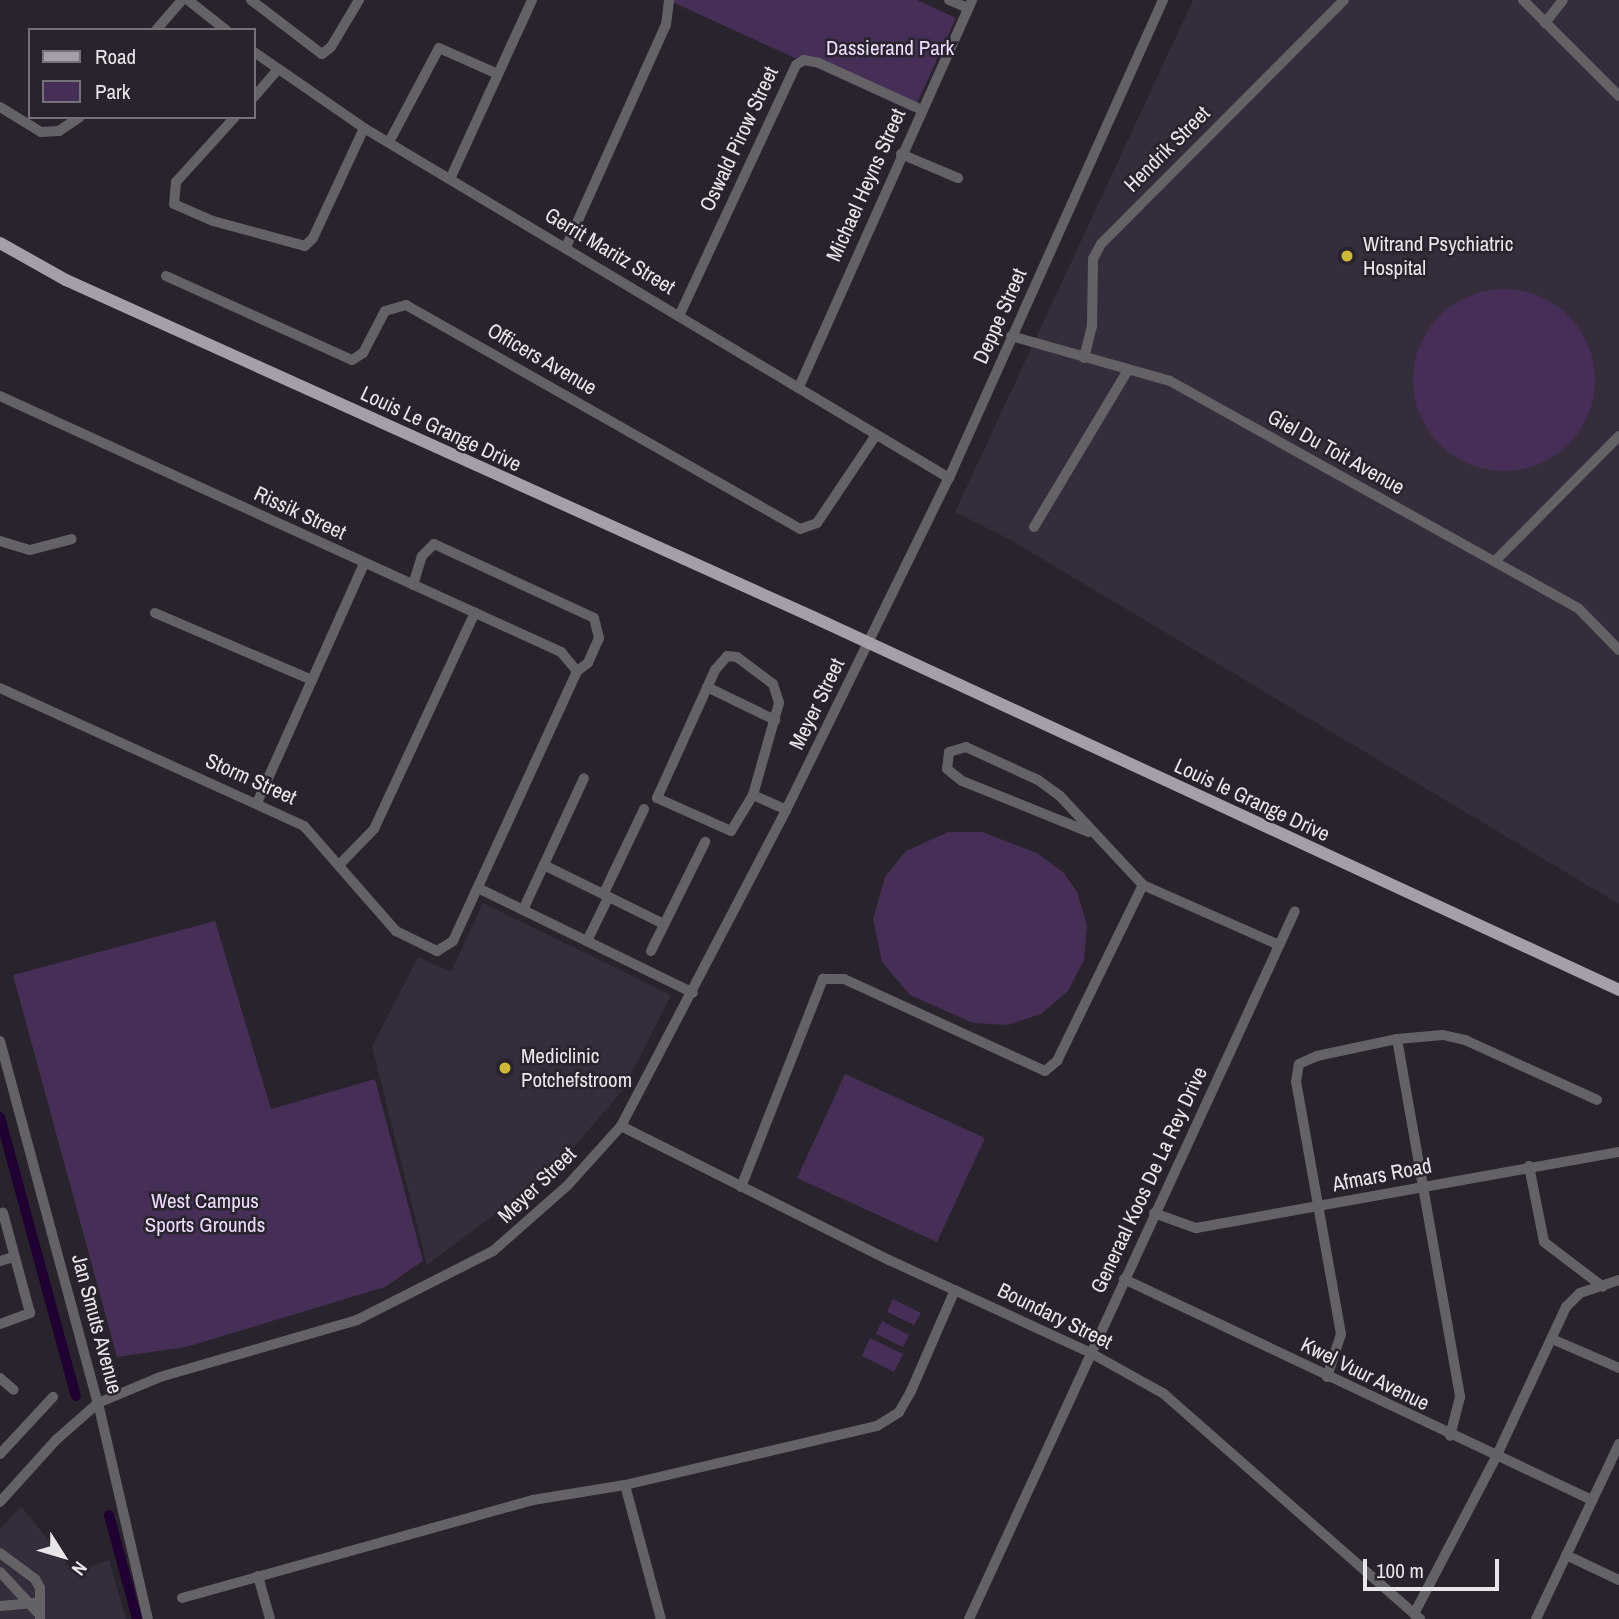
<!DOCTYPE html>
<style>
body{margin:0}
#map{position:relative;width:1619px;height:1619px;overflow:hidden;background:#28232c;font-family:"Archivo Narrow",sans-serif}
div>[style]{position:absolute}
.built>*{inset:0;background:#352d3b}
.green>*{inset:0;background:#462f56}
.round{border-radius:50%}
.canal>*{height:10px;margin:-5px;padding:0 5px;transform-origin:5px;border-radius:5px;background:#200032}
.minor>*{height:10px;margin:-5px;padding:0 5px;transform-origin:5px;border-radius:5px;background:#656267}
.major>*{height:12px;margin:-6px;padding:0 6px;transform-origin:6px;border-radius:6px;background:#a49fa8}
.dots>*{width:19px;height:19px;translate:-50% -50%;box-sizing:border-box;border:4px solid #28232c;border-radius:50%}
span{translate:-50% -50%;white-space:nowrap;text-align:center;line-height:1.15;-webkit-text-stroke:5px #28232c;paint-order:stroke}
.park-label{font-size:21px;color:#eedcfe}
.street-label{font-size:21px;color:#e8e5eb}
.poi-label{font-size:21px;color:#e8e5eb}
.left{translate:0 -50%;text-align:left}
.legend{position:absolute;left:28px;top:28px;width:228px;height:91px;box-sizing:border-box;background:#28232c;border:2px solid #757178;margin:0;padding:9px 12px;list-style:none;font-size:21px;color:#e8e5eb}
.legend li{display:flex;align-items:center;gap:14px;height:35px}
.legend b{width:35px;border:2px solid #757178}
.north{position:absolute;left:28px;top:1521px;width:70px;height:70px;-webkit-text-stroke:5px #28232c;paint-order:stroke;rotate:127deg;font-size:19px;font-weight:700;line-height:28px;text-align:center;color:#e8e5eb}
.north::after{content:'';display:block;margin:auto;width:24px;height:32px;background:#e8e5eb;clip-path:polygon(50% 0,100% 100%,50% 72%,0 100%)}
.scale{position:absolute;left:1363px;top:1559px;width:136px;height:32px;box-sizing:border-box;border:4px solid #e8e5eb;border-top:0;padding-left:9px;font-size:21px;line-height:24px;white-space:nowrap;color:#e8e5eb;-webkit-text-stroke:5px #28232c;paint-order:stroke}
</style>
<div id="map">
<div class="built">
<i style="clip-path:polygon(1193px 0,1619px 0,1619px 904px,1009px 539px,955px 512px)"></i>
<i style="clip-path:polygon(483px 903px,671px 995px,623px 1090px,553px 1171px,427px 1265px,372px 1047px,418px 957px,451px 972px)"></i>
<i style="clip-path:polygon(21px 1506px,74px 1572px,109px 1560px,126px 1619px,0 1619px,0 1529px)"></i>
</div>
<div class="green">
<i style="clip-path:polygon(668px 0,917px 0,956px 18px,913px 112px)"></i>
<i class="round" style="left:1413px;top:289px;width:182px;height:182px"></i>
<i style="clip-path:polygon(948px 832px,982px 832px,1037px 853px,1064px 873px,1077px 892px,1087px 925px,1084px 960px,1068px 991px,1041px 1014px,1008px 1025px,973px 1023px,910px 995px,882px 962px,873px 919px,885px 877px,906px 851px)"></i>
<i style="clip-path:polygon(215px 921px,271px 1109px,375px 1079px,423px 1261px,385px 1287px,186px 1347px,117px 1357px,13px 975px)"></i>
<i style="clip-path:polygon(845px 1074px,985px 1138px,937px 1242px,797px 1178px)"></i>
<i style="clip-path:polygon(893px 1299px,921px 1313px,914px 1325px,887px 1312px)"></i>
<i style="clip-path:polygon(882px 1321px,909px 1335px,903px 1347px,876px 1334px)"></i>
<i style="clip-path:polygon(870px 1338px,903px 1354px,894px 1372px,862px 1356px)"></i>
</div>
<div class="canal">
<i style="left:0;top:1117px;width:289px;rotate:74.8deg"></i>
<i style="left:109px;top:1515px;width:108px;rotate:74.9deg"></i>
</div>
<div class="minor">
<i style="left:188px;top:0;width:48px;rotate:38.3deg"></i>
<i style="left:251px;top:0;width:89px;rotate:37.3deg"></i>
<i style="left:322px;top:54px;width:11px;rotate:-38deg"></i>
<i style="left:331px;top:47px;width:55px;rotate:-59.2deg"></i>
<i style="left:949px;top:0;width:21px;rotate:23deg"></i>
<i style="left:1523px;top:0;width:136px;rotate:45deg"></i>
<i style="left:1545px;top:23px;width:29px;rotate:-52deg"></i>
<i style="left:156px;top:30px;width:40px;rotate:-49deg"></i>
<i style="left:254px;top:52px;width:134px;rotate:34.6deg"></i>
<i style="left:364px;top:128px;width:682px;rotate:30.89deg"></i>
<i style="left:254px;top:97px;width:35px;rotate:-49deg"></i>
<i style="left:0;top:107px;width:48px;rotate:31.4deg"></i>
<i style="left:41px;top:132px;width:18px;rotate:-3deg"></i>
<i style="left:59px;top:131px;width:25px;rotate:-34deg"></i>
<i style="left:235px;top:117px;width:88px;rotate:132.2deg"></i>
<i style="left:176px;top:182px;width:22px;rotate:95deg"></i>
<i style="left:174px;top:204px;width:43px;rotate:23.6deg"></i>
<i style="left:213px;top:221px;width:95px;rotate:15.2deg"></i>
<i style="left:305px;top:246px;width:11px;rotate:-45deg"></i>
<i style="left:313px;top:238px;width:121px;rotate:-65.1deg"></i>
<i style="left:389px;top:142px;width:106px;rotate:-62deg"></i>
<i style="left:439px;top:48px;width:64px;rotate:23.8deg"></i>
<i style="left:901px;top:154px;width:62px;rotate:22.8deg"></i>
<i style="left:451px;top:177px;width:195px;rotate:-65.4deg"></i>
<i style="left:566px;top:247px;width:243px;rotate:-65.8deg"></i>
<i style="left:666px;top:25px;width:25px;rotate:-83deg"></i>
<i style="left:166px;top:276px;width:204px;rotate:24.3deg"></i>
<i style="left:352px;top:360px;width:13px;rotate:-32deg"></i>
<i style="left:363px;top:353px;width:47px;rotate:-62.4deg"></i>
<i style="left:385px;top:311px;width:22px;rotate:-16deg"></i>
<i style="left:406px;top:305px;width:453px;rotate:29.6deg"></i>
<i style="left:800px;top:529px;width:18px;rotate:-19deg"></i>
<i style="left:817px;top:523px;width:106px;rotate:-56.2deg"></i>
<i style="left:679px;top:316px;width:277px;rotate:-65deg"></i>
<i style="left:796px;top:65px;width:9px;rotate:-32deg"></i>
<i style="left:804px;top:60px;width:15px;rotate:11deg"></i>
<i style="left:819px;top:63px;width:111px;rotate:24.5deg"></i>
<i style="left:1011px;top:336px;width:165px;rotate:15.8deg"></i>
<i style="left:1170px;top:381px;width:467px;rotate:29.1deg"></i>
<i style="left:1578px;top:608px;width:59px;rotate:45.7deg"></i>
<i style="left:1084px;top:358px;width:34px;rotate:-76deg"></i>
<i style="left:1092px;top:325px;width:66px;rotate:-89.1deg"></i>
<i style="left:1093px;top:259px;width:17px;rotate:-62deg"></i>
<i style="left:1101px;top:244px;width:344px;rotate:-45.1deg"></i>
<i style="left:799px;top:387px;width:424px;rotate:-65.9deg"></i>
<i style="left:0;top:396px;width:617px;rotate:24.53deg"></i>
<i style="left:561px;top:652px;width:25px;rotate:50deg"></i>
<i style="left:1034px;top:527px;width:183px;rotate:-59.1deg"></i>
<i style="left:0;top:541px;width:31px;rotate:17deg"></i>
<i style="left:30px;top:550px;width:43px;rotate:-14.7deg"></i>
<i style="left:1495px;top:561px;width:176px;rotate:-45.2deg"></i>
<i style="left:413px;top:585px;width:30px;rotate:-73deg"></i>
<i style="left:422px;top:556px;width:17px;rotate:-45deg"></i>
<i style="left:434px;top:544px;width:176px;rotate:24.8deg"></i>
<i style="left:594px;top:618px;width:21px;rotate:76deg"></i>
<i style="left:599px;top:638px;width:27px;rotate:114deg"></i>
<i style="left:588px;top:663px;width:14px;rotate:144deg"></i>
<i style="left:155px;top:613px;width:171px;rotate:23.1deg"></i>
<i style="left:707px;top:687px;width:76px;rotate:25.9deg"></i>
<i style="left:0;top:688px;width:334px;rotate:24.4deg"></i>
<i style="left:304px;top:826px;width:140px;rotate:48.8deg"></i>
<i style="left:396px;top:931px;width:46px;rotate:26deg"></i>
<i style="left:437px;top:951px;width:19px;rotate:-32deg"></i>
<i style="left:453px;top:941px;width:297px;rotate:-65.3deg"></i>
<i style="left:753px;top:795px;width:42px;rotate:121.4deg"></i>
<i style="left:731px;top:831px;width:81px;rotate:-156deg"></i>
<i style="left:657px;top:798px;width:141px;rotate:-65.6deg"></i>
<i style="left:715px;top:670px;width:18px;rotate:-49deg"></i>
<i style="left:727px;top:656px;width:10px;rotate:6deg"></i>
<i style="left:737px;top:657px;width:45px;rotate:36.9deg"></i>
<i style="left:773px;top:684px;width:20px;rotate:72deg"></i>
<i style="left:779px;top:703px;width:96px;rotate:105.8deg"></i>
<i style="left:753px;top:795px;width:36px;rotate:24deg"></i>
<i style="left:257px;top:803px;width:262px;rotate:-65.9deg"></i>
<i style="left:1089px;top:832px;width:137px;rotate:-158.1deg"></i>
<i style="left:962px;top:781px;width:19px;rotate:-141deg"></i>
<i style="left:947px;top:769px;width:17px;rotate:-83deg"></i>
<i style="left:949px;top:752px;width:18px;rotate:-16deg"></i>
<i style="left:966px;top:747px;width:79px;rotate:24.6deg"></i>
<i style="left:1038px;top:780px;width:27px;rotate:36deg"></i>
<i style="left:1060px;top:796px;width:122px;rotate:47deg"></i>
<i style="left:340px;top:864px;width:49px;rotate:-45.8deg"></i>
<i style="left:374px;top:829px;width:239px;rotate:-65deg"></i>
<i style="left:544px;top:865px;width:134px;rotate:26.2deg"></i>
<i style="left:478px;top:888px;width:239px;rotate:26deg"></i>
<i style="left:604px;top:893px;width:93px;rotate:-64.5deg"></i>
<i style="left:523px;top:910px;width:145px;rotate:-65.2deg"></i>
<i style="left:587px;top:941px;width:48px;rotate:-64deg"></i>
<i style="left:651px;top:951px;width:122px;rotate:-63.6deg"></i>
<i style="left:1397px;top:1039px;width:364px;rotate:80deg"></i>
<i style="left:1460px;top:1397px;width:40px;rotate:104.4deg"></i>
<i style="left:0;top:1041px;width:375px;rotate:74.9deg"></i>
<i style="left:98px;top:1403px;width:222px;rotate:77deg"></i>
<i style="left:621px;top:1126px;width:300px;rotate:26.6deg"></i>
<i style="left:889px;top:1260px;width:220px;rotate:24.7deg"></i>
<i style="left:1089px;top:1352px;width:86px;rotate:29.2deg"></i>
<i style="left:1164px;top:1394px;width:341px;rotate:41.3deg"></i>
<i style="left:1529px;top:1166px;width:77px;rotate:78.8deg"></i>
<i style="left:1544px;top:1242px;width:74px;rotate:37.3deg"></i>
<i style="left:741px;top:1187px;width:224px;rotate:-68.5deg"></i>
<i style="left:823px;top:979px;width:21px"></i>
<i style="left:844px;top:979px;width:221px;rotate:24.6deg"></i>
<i style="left:1045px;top:1071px;width:16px;rotate:-40deg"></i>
<i style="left:1057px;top:1061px;width:196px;rotate:-64deg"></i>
<i style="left:1143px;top:885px;width:149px;rotate:23.8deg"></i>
<i style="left:1154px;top:1213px;width:45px;rotate:19.7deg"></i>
<i style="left:1196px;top:1228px;width:430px;rotate:-10.2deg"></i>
<i style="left:0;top:1261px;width:15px;rotate:-16deg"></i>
<i style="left:1124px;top:1279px;width:518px;rotate:25.28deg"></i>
<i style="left:0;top:1324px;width:32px;rotate:-20deg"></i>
<i style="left:30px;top:1313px;width:104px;rotate:-105.1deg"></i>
<i style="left:1552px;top:1339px;width:73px;rotate:23.4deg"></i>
<i style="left:1327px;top:1377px;width:45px;rotate:-72deg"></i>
<i style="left:1341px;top:1334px;width:256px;rotate:-100.1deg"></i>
<i style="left:1296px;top:1082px;width:18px;rotate:-81deg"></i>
<i style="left:1299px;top:1064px;width:20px;rotate:-24deg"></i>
<i style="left:1317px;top:1056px;width:82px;rotate:-12deg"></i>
<i style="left:1397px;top:1039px;width:46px;rotate:-5deg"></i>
<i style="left:1443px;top:1035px;width:23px;rotate:13deg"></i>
<i style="left:1465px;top:1040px;width:145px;rotate:24.4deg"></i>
<i style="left:0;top:1378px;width:18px;rotate:41deg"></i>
<i style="left:0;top:1454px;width:78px;rotate:-47.1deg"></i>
<i style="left:625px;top:1485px;width:139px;rotate:75deg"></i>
<i style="left:0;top:1502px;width:84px;rotate:-47.9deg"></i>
<i style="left:56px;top:1440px;width:56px;rotate:-41.4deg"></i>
<i style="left:98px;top:1403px;width:67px;rotate:-22.8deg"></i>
<i style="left:160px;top:1377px;width:205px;rotate:-16.1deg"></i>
<i style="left:357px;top:1320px;width:153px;rotate:-26.9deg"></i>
<i style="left:493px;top:1251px;width:98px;rotate:-41.3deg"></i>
<i style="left:567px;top:1186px;width:81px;rotate:-48deg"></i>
<i style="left:621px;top:1126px;width:356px;rotate:-62.4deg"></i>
<i style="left:786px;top:810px;width:370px;rotate:-63.9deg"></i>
<i style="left:949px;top:478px;width:524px;rotate:-65.88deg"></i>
<i style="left:0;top:1553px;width:44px;rotate:36.6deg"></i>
<i style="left:35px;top:1579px;width:10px;rotate:61deg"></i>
<i style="left:40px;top:1588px;width:31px;rotate:90deg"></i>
<i style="left:1566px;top:1555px;width:59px;rotate:25.3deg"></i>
<i style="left:0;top:1572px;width:57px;rotate:47.1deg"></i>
<i style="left:258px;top:1576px;width:45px;rotate:74.4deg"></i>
<i style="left:182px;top:1598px;width:364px;rotate:-15.6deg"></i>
<i style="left:533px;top:1500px;width:93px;rotate:-9.3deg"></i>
<i style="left:625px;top:1485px;width:259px;rotate:-13.2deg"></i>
<i style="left:877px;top:1426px;width:26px;rotate:-32deg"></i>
<i style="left:899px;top:1412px;width:24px;rotate:-60deg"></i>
<i style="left:911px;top:1391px;width:110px;rotate:-66.5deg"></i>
<i style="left:0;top:1606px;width:34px;rotate:-5deg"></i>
<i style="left:1414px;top:1614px;width:177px;rotate:-62.4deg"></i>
<i style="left:1496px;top:1457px;width:166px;rotate:-65deg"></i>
<i style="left:1566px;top:1307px;width:20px;rotate:-45deg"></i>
<i style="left:1580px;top:1293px;width:41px;rotate:-18.4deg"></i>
<i style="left:969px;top:1619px;width:779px;rotate:-65.28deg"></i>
<i style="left:1536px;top:1619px;width:194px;rotate:-64.6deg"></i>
</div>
<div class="major">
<i style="left:0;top:243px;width:76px;rotate:29.3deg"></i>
<i style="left:66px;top:280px;width:819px;rotate:24.28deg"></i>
<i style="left:813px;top:617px;width:888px;rotate:24.83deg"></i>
</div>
<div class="dots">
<i style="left:1347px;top:256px;background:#ceb938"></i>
<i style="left:505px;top:1068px;background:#ceb938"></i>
</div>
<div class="park-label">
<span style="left:890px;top:48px">Dassierand Park</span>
<span style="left:205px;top:1213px">West Campus<br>Sports Grounds</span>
</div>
<div class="street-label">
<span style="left:739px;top:139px;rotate:-65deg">Oswald Pirow Street</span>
<span style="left:1167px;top:149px;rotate:-45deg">Hendrik Street</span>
<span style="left:866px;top:185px;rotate:-66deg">Michael Heyns Street</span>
<span style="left:610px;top:251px;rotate:31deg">Gerrit Maritz Street</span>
<span style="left:1000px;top:316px;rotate:-66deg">Deppe Street</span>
<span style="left:542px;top:359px;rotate:30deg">Officers Avenue</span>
<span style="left:441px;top:429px;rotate:25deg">Louis Le Grange Drive</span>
<span style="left:1336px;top:452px;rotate:29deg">Giel Du Toit Avenue</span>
<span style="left:300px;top:513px;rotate:25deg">Rissik Street</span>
<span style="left:817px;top:704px;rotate:-64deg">Meyer Street</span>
<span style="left:251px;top:779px;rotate:24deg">Storm Street</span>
<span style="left:1252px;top:800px;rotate:25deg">Louis le Grange Drive</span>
<span style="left:1382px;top:1175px;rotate:-11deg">Afmars Road</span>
<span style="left:1149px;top:1180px;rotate:-65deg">Generaal Koos De La Rey Drive</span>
<span style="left:537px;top:1185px;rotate:-44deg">Meyer Street</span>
<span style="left:1055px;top:1316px;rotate:26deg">Boundary Street</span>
<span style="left:97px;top:1324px;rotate:75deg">Jan Smuts Avenue</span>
<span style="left:1365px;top:1374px;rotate:26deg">Kwel Vuur Avenue</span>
</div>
<div class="poi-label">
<span class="left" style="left:1363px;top:256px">Witrand Psychiatric<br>Hospital</span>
<span class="left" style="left:521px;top:1068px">Mediclinic<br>Potchefstroom</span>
</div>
<ul class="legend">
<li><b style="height:9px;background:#a49fa8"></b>Road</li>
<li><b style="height:19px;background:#462f56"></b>Park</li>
</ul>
<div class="north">N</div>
<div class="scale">100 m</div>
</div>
